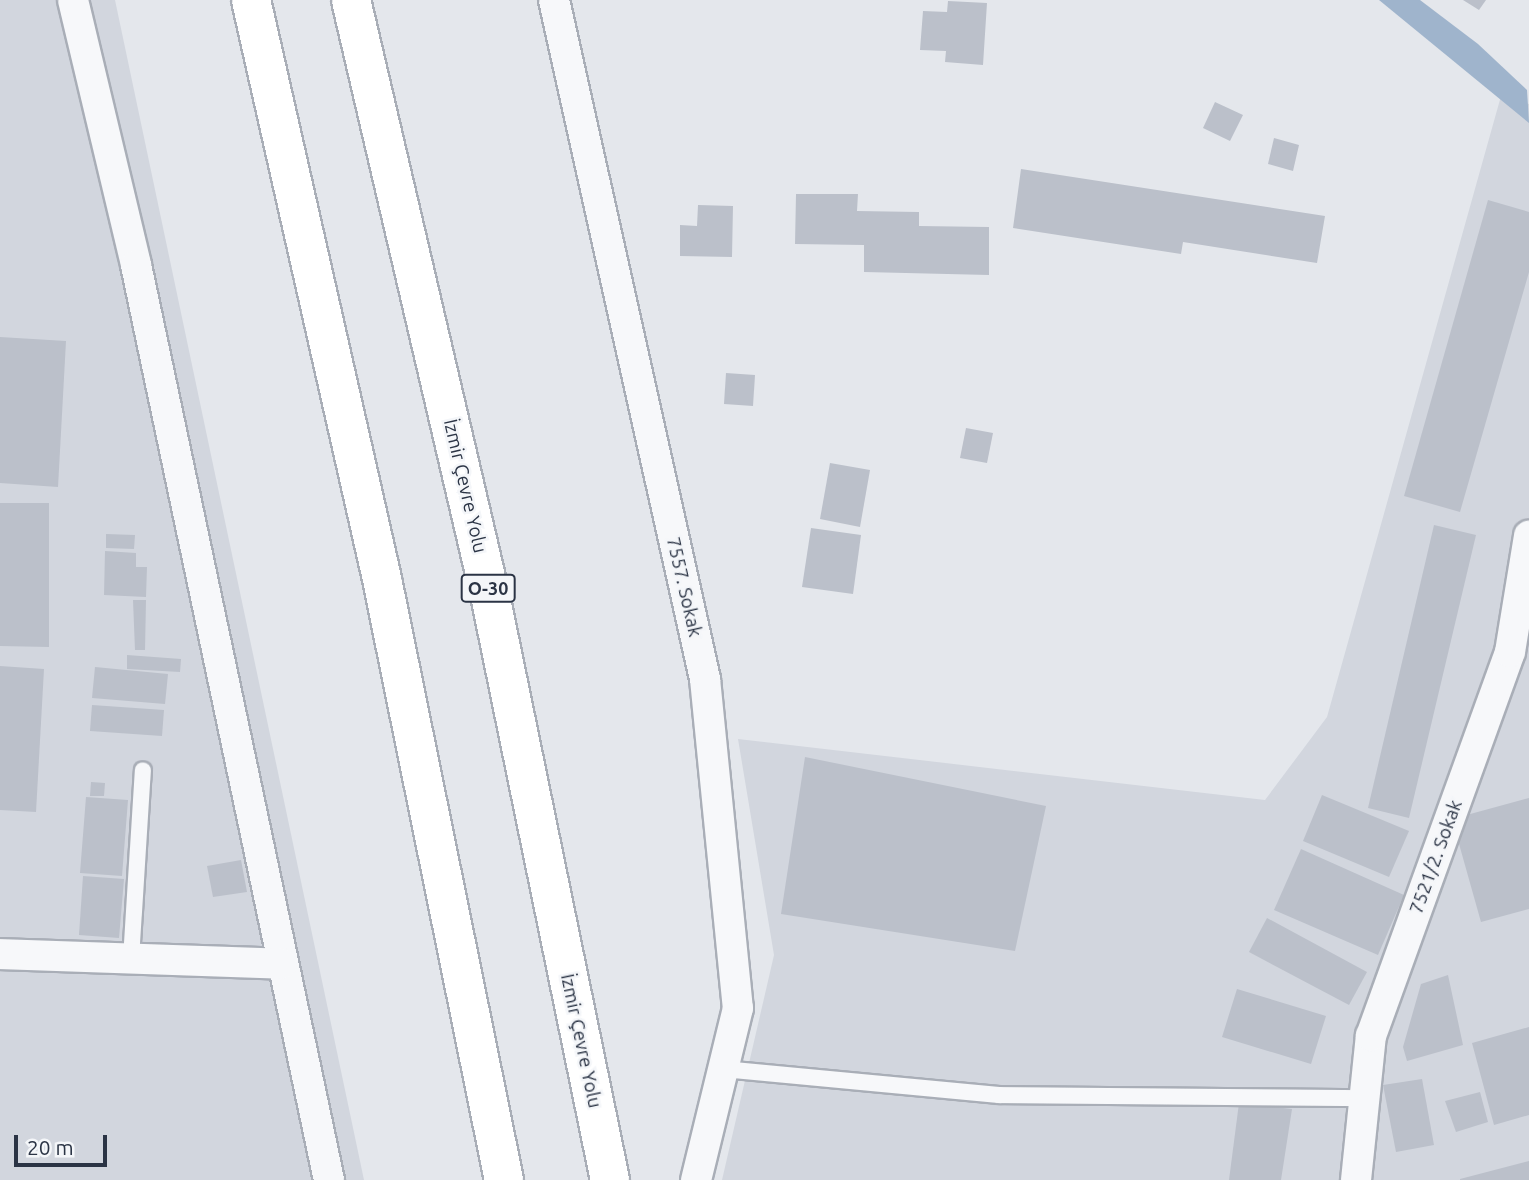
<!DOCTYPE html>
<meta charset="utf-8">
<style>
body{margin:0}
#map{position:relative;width:1529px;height:1180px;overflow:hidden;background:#e4e7ec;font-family:Ubuntu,sans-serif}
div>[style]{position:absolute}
.built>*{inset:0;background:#d2d6de}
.water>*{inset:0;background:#9fb4cc}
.building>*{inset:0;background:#bbc0ca}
.roads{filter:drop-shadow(2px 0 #a9aeb7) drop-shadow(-2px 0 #a9aeb7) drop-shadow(0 2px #a9aeb7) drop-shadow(0 -2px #a9aeb7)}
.service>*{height:16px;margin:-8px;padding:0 8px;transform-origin:8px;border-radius:8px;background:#f7f8fa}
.minor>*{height:30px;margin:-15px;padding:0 15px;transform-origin:15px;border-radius:15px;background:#f7f8fa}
.motorway>*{height:38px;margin:-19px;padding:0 19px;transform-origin:19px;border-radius:19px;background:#fff}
span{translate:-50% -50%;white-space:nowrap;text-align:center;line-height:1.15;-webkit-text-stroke:5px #f4f6f9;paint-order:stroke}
.shield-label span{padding:2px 5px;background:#f4f6f9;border:2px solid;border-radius:5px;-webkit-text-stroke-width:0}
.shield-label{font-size:18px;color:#2b3445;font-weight:700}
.street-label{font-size:19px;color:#2b3445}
.scale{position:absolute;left:14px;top:1135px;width:93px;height:32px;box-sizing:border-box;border:4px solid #2b3445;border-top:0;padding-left:9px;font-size:21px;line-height:24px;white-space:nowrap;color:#2b3445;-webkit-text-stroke:5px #f4f6f9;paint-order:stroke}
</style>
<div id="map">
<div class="built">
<i style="clip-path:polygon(0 0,115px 0,364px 1180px,0 1180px)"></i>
<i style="clip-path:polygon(1501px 96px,1529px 104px,1529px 1180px,722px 1180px,774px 955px,738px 739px,1265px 800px,1327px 717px)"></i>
</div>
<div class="water">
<i style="clip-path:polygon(1379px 0,1420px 0,1478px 44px,1527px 90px,1529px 123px)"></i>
</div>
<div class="building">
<i style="clip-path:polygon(1463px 0,1486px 0,1479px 10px)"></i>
<i style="clip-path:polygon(948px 1px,987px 3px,983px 65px,945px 62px,946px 51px,920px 50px,923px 11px,947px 12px)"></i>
<i style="clip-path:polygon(1215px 102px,1243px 115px,1230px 141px,1203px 128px)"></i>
<i style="clip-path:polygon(1274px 138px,1299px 145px,1293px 171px,1268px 164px)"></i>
<i style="clip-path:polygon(1021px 169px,1325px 216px,1317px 263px,1183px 242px,1181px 254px,1013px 228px)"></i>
<i style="clip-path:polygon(796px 194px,858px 194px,857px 211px,919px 212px,919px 226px,989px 227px,989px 275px,864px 272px,864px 245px,795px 244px)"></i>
<i style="clip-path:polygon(1488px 200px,1529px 212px,1529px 272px,1460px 512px,1404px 496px)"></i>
<i style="clip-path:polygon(698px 205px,733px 206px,732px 257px,680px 256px,680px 225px,697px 226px)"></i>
<i style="clip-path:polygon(0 337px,66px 341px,58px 487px,0 483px)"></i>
<i style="clip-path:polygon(726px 373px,755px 375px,753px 406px,724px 404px)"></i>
<i style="clip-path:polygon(966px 428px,993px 433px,987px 463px,960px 458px)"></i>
<i style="clip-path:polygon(830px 463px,870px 470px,860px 527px,820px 519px)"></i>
<i style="clip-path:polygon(0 503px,49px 503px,49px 647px,0 646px)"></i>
<i style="clip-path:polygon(1434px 525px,1476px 535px,1409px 818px,1368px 808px)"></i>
<i style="clip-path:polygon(811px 528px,861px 535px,853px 594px,802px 587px)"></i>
<i style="clip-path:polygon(106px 534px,135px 535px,134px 549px,106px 548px)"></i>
<i style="clip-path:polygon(105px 551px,136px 553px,136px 567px,147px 567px,146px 597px,104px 595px)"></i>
<i style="clip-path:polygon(133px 600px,146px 600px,145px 650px,135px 650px)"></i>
<i style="clip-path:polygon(127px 655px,181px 659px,180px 672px,127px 669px)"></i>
<i style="clip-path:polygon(0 666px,44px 669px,36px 812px,0 810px)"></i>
<i style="clip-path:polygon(95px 667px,168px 674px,165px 704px,92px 698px)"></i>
<i style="clip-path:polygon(92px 705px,164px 710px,162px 736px,90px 731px)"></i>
<i style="clip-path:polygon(805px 757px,1046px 806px,1015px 951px,781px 914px)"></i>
<i style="clip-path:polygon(91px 782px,105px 783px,104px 796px,90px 796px)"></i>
<i style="clip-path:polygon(1322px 795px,1409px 831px,1389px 877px,1303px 841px)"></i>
<i style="clip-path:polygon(86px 797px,128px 800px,122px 876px,80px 873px)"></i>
<i style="clip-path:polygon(1529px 798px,1529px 909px,1481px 922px,1452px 819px)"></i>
<i style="clip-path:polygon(1301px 849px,1404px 895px,1378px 955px,1274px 910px)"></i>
<i style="clip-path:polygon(241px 860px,247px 892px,213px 897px,207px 866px)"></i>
<i style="clip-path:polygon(83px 876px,124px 879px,119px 938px,79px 935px)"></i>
<i style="clip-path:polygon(1267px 918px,1367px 972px,1349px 1005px,1249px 952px)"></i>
<i style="clip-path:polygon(1448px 975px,1463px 1045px,1407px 1061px,1403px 1047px,1421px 984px)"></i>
<i style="clip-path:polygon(1237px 989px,1326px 1016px,1311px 1064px,1222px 1037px)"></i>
<i style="clip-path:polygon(1529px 1027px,1529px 1115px,1494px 1125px,1472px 1043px)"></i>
<i style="clip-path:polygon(1422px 1079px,1434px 1145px,1396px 1152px,1383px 1085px)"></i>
<i style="clip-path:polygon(1480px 1092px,1488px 1122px,1456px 1132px,1445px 1101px)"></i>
<i style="clip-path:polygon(1239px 1103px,1292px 1109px,1281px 1180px,1229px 1180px)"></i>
<i style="clip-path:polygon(1529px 1161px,1529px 1180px,1460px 1180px,1460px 1179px)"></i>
</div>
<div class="roads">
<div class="service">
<i style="left:131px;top:959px;width:189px;rotate:-86.4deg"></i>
<i style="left:723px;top:1069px;width:277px;rotate:5.4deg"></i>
<i style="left:999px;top:1095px;width:365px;rotate:0.5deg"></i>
</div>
<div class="minor">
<i style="left:73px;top:0;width:272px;rotate:76.6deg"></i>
<i style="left:136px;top:265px;width:935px;rotate:78.09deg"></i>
<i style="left:554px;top:0;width:696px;rotate:77.46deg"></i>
<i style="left:705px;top:679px;width:331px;rotate:84.3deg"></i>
<i style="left:738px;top:1008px;width:177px;rotate:103.7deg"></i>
<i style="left:0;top:954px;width:282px;rotate:2deg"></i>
<i style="left:1356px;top:1180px;width:145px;rotate:-84.1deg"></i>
<i style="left:1371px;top:1036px;width:408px;rotate:-70.1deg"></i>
<i style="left:1510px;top:652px;width:118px;rotate:-80.7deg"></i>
</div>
<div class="motorway">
<i style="left:251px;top:0;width:594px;rotate:77.25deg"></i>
<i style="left:382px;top:579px;width:613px;rotate:78.53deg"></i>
<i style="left:351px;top:0;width:611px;rotate:76.85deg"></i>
<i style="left:490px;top:595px;width:597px;rotate:78.41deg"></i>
</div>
</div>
<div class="shield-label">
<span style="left:488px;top:588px">O-30</span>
</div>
<div class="street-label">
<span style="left:465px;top:486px;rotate:77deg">İzmir Çevre Yolu</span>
<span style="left:684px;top:587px;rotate:77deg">7557. Sokak</span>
<span style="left:1436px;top:857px;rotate:-70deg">7521/2. Sokak</span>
<span style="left:581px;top:1041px;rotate:78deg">İzmir Çevre Yolu</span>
</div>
<div class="scale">20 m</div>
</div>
